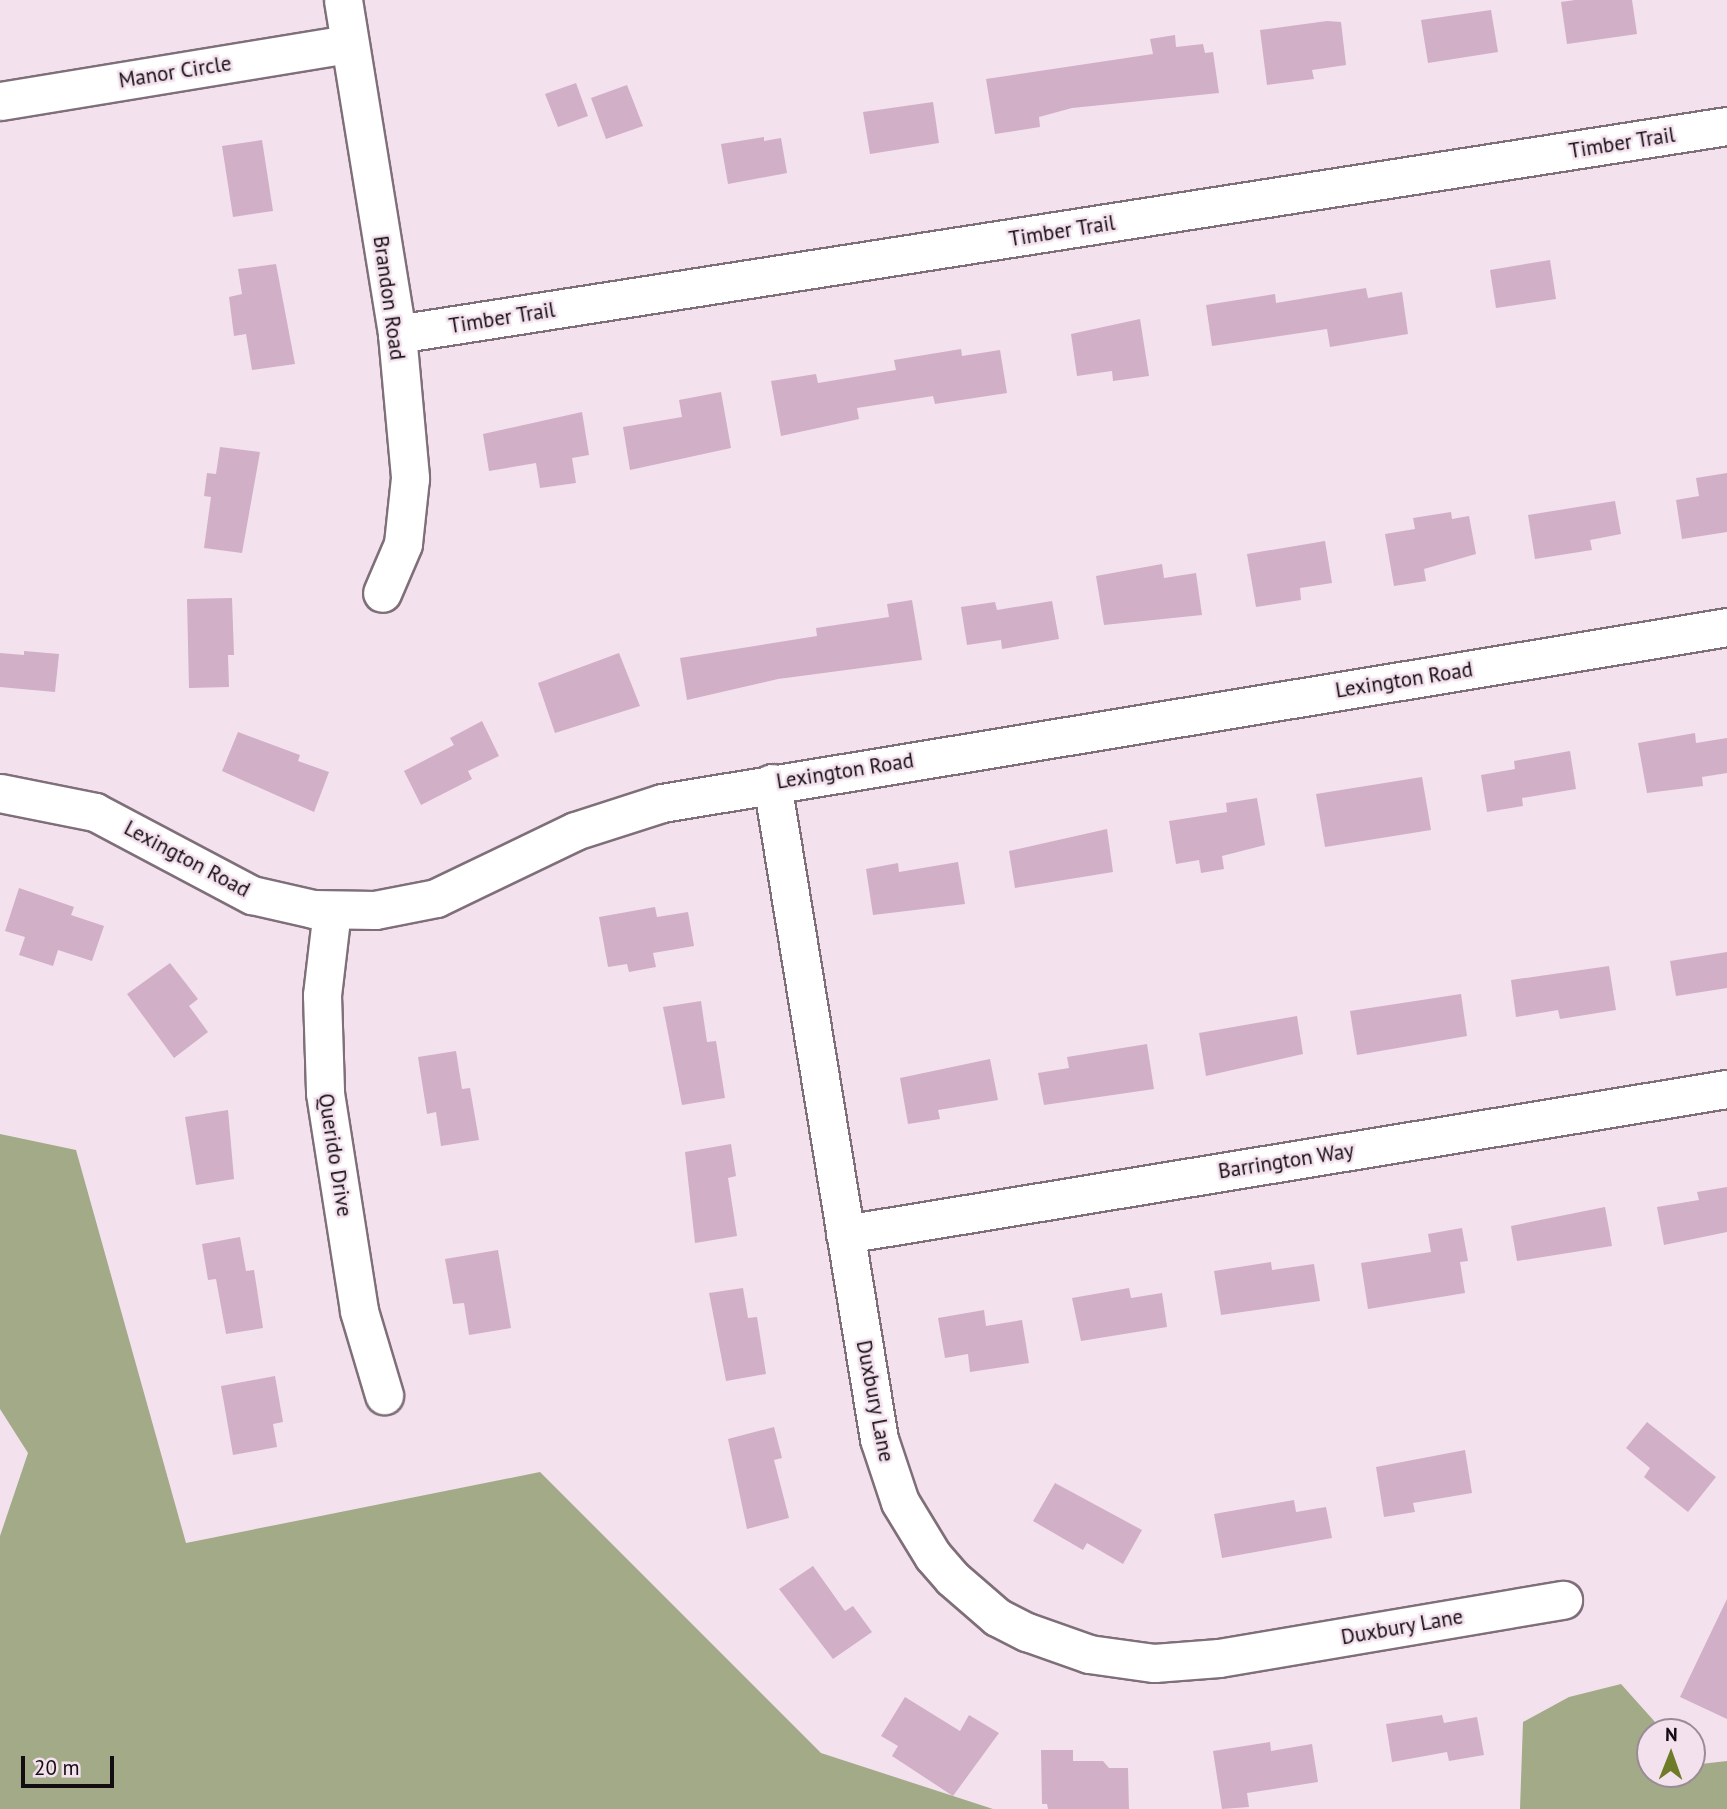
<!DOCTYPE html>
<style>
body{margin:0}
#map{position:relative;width:1727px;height:1809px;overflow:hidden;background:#f4e1ee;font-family:"PT Sans",sans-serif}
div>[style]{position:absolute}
.forest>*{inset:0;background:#a2aa87}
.building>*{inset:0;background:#d1afc6}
.roads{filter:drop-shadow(2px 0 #7f6f79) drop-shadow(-2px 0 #7f6f79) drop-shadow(0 2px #7f6f79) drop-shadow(0 -2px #7f6f79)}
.minor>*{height:37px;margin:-18.5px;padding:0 18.5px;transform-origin:18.5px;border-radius:18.5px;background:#fff}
span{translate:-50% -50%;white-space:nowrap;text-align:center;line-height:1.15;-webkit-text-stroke:5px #f4e1ee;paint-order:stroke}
.street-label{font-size:21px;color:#130d11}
.north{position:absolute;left:1636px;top:1718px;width:70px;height:70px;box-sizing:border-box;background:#f4e1ee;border:2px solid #9a8c96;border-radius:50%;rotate:1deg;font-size:19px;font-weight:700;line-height:28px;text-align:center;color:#130d11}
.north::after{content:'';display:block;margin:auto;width:24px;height:32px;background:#6e7b28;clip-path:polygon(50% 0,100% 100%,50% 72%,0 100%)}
.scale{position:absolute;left:21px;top:1756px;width:93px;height:32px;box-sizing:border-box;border:4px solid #130d11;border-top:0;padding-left:9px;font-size:21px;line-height:24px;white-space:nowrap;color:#130d11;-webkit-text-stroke:5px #f4e1ee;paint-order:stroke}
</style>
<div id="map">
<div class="forest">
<i style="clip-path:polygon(0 1134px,76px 1150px,186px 1543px,540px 1472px,821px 1753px,993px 1809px,0 1809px,0 1536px,28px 1453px,0 1409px)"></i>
<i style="clip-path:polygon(1621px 1684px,1664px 1732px,1650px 1732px,1650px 1774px,1692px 1774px,1692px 1765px,1727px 1761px,1727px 1809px,1520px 1809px,1523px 1722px,1569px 1697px)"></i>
</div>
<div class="building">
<i style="clip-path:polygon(1575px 0,1632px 0,1637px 34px,1567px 44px,1561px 2px)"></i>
<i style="clip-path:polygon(1491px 10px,1498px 52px,1428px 63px,1421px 20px)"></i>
<i style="clip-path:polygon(1327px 21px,1341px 22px,1346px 65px,1312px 70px,1314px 79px,1267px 85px,1260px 30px)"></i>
<i style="clip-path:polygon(1175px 35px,1176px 47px,1203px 44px,1205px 53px,1213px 52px,1219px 93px,1072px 108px,1039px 117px,1040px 127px,995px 134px,986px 79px,1153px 54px,1150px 39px)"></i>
<i style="clip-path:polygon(576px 83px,588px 116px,558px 127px,545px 94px)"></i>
<i style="clip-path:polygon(627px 85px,643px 126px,606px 139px,591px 98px)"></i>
<i style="clip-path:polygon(933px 102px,939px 143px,870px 154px,863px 112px)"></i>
<i style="clip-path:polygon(764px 137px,764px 141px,781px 138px,787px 173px,728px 184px,721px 144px)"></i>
<i style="clip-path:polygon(262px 140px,273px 211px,233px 217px,222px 146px)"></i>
<i style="clip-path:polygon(1550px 260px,1556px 299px,1496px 308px,1490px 270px)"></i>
<i style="clip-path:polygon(276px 264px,295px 364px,252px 370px,246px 334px,234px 336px,229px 297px,242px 294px,238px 269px)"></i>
<i style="clip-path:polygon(1366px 288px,1368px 298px,1402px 292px,1408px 334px,1330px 347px,1327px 329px,1212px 346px,1206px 305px,1275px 294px,1276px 303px)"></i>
<i style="clip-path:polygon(1140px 319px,1149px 376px,1113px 381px,1112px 371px,1077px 376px,1071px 334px)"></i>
<i style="clip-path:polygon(961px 349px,962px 356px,1000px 350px,1007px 393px,935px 404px,933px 396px,857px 408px,859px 419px,781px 436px,771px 381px,816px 374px,818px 383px,896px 370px,894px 360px)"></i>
<i style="clip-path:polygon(721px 392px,731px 448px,630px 470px,623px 427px,682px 417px,679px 400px)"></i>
<i style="clip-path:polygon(582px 412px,589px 455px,572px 458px,576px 483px,540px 488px,536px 463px,489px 471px,483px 434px)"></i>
<i style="clip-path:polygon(220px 447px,260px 452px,242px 553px,204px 548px,211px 497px,204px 496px,207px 473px,216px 474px)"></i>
<i style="clip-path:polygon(1727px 473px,1727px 532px,1682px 539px,1676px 500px,1699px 496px,1696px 478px)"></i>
<i style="clip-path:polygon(1615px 501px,1621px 534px,1590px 540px,1592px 550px,1535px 559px,1528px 515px)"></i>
<i style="clip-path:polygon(1451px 512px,1452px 519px,1469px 516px,1476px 554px,1424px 569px,1426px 581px,1394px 586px,1385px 534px,1415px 529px,1413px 518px)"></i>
<i style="clip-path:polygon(1325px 541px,1332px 583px,1300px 588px,1301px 600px,1256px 607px,1247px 554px)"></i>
<i style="clip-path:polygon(1162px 564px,1164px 578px,1196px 573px,1202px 615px,1104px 625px,1096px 576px)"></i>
<i style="clip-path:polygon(232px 598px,234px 655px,228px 655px,229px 687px,189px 688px,187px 599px)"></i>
<i style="clip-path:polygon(912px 600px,922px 660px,778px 679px,687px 700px,680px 658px,817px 636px,816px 628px,889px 617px,887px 604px)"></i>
<i style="clip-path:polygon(1052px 601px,1059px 639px,1002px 649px,1001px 640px,967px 645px,961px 607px,995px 602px,997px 610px)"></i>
<i style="clip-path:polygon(24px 651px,59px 654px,55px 692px,0 687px,0 653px,24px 655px)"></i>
<i style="clip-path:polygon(619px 653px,640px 706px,555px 733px,538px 683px)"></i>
<i style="clip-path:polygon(482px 721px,499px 756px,468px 771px,472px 779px,421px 805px,404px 771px,454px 745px,450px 738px)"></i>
<i style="clip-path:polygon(238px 732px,300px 755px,298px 761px,329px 772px,314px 812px,222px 771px)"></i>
<i style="clip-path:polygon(1695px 733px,1696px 743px,1727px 738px,1727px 773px,1702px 777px,1703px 786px,1647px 793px,1638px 743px)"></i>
<i style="clip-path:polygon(1570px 751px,1576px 789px,1522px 798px,1523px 806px,1487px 812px,1481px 775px,1515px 769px,1514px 761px)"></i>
<i style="clip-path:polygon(1422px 777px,1431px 830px,1325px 847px,1316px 794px)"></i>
<i style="clip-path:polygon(1257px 798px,1265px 845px,1222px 856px,1224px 869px,1201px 873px,1199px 860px,1176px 864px,1169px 821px,1227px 812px,1226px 803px)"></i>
<i style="clip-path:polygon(1107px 829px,1113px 872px,1015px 888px,1009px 851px)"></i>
<i style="clip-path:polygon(958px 862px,965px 904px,873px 915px,866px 869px,898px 863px,899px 872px)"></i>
<i style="clip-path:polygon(19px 888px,74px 907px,71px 915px,104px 926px,92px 961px,58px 950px,53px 966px,19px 955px,25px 937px,5px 931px)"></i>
<i style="clip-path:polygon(655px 907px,657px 917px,688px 912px,694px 946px,653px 953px,656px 967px,629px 972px,627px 964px,608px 967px,599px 917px)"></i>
<i style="clip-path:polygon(1727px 952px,1727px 988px,1676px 996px,1670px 961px)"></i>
<i style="clip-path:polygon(170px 963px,198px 999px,189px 1006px,208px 1032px,174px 1058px,127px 994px)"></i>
<i style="clip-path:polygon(1609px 966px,1616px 1010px,1560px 1019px,1558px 1010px,1516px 1017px,1511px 980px)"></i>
<i style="clip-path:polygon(1461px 994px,1467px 1036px,1357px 1055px,1350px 1011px)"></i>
<i style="clip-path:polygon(701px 1001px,707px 1042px,716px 1041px,725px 1098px,682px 1105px,663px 1007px)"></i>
<i style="clip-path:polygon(1297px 1016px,1303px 1054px,1206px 1076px,1199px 1033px)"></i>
<i style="clip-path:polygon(1147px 1044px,1154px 1089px,1044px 1105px,1038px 1073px,1069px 1068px,1067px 1057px)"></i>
<i style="clip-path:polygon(456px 1051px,462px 1089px,470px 1088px,479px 1140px,441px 1146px,436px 1112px,427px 1114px,418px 1057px)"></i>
<i style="clip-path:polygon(990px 1059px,998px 1100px,938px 1110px,940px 1119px,908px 1124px,900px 1078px)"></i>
<i style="clip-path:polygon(228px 1110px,234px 1179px,196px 1185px,185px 1117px)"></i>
<i style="clip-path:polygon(731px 1144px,736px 1176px,728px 1178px,737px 1236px,695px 1243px,685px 1152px)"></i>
<i style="clip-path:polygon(1727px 1187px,1727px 1232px,1664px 1245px,1657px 1207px,1699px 1200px,1697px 1192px)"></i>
<i style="clip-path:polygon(1605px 1207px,1612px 1246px,1517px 1261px,1511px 1226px)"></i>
<i style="clip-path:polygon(1462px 1228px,1468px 1261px,1460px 1262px,1465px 1293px,1368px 1309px,1361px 1263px,1431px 1252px,1428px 1234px)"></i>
<i style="clip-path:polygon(240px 1237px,246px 1271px,254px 1270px,263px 1328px,226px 1334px,216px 1279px,208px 1280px,202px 1244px)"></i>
<i style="clip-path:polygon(498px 1250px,511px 1328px,469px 1335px,464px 1303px,453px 1304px,445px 1259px)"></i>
<i style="clip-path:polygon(1271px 1262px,1272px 1270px,1314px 1264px,1320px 1301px,1221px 1315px,1214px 1271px)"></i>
<i style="clip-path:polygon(743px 1288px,748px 1318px,757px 1317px,766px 1374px,726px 1381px,709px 1293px)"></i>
<i style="clip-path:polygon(1129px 1288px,1131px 1298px,1162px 1293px,1167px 1327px,1081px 1341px,1072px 1298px)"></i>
<i style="clip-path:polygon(984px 1310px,986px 1326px,1022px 1320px,1029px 1363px,970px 1372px,968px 1354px,945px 1358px,938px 1318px)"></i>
<i style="clip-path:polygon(275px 1376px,283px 1422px,273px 1424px,277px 1447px,233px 1455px,221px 1386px)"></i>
<i style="clip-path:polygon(1647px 1422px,1716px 1477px,1688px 1512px,1644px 1477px,1650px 1468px,1626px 1448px)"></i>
<i style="clip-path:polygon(774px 1427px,782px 1458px,774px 1460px,789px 1518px,747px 1529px,728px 1439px)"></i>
<i style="clip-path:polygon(1465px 1450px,1472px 1493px,1413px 1503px,1415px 1512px,1384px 1517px,1376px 1467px)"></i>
<i style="clip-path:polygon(1055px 1483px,1142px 1530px,1123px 1564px,1087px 1543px,1083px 1550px,1033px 1521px)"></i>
<i style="clip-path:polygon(1294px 1500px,1296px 1512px,1326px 1507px,1332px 1538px,1222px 1558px,1214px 1514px)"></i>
<i style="clip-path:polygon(813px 1566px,845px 1611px,853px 1606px,872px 1632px,833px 1659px,779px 1589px)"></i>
<i style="clip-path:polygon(1727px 1599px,1727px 1719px,1680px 1697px)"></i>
<i style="clip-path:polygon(905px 1697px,960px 1731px,969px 1715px,999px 1733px,953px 1796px,892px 1756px,898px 1746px,881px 1736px)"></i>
<i style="clip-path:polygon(1442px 1715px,1444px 1723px,1477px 1717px,1484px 1755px,1449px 1761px,1447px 1752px,1392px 1762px,1386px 1724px)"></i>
<i style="clip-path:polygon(1270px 1742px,1271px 1751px,1312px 1744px,1318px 1782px,1247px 1793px,1249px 1807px,1222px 1809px,1213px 1751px)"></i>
<i style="clip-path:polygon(1041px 1750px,1073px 1750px,1073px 1761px,1103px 1761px,1109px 1768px,1128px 1768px,1129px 1809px,1048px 1809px,1047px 1804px,1042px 1804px)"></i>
</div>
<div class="roads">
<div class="minor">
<i style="left:343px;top:0;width:338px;rotate:80.8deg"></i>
<i style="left:397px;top:334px;width:145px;rotate:84.8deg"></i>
<i style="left:410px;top:478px;width:66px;rotate:96.1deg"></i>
<i style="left:403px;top:544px;width:53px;rotate:113.2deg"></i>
<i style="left:0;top:101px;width:354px;rotate:-9.3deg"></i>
<i style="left:397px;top:334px;width:1346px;rotate:-8.89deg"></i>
<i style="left:772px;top:783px;width:665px;rotate:80.74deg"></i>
<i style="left:879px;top:1439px;width:66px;rotate:71.6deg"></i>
<i style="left:900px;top:1502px;width:63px;rotate:58.6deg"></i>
<i style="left:933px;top:1556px;width:29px;rotate:49deg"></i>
<i style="left:952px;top:1578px;width:60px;rotate:40.9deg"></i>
<i style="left:997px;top:1617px;width:34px;rotate:27deg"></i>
<i style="left:1027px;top:1632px;width:66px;rotate:19.5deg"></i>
<i style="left:1089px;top:1654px;width:66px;rotate:7.9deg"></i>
<i style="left:1154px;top:1663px;width:65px;rotate:-4.4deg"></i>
<i style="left:1219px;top:1658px;width:349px;rotate:-9.6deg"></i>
<i style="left:0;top:793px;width:97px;rotate:11.3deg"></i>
<i style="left:95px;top:812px;width:178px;rotate:27.9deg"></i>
<i style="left:252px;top:895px;width:63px;rotate:12.9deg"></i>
<i style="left:313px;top:909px;width:62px;rotate:0.9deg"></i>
<i style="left:375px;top:910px;width:62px;rotate:-11.1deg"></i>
<i style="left:436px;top:898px;width:154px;rotate:-25.7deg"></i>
<i style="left:575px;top:831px;width:91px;rotate:-17.8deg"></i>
<i style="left:662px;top:803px;width:1079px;rotate:-9.38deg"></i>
<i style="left:332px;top:910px;width:86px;rotate:96.7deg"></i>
<i style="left:322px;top:995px;width:98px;rotate:88.2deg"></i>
<i style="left:325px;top:1093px;width:221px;rotate:81.1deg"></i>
<i style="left:359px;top:1311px;width:88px;rotate:73.4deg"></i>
<i style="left:845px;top:1234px;width:894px;rotate:-9.34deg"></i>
</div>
</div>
<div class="street-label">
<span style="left:175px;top:72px;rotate:-9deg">Manor Circle</span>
<span style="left:1622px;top:143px;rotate:-9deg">Timber Trail</span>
<span style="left:1062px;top:231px;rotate:-9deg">Timber Trail</span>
<span style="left:389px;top:298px;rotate:82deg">Brandon Road</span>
<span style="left:502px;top:318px;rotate:-9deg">Timber Trail</span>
<span style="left:1404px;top:680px;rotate:-9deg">Lexington Road</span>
<span style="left:845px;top:771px;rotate:-9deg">Lexington Road</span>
<span style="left:187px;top:859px;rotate:28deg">Lexington Road</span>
<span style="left:335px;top:1155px;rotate:81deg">Querido Drive</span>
<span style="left:1286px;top:1161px;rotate:-9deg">Barrington Way</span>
<span style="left:875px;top:1401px;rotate:79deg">Duxbury Lane</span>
<span style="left:1402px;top:1627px;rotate:-10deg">Duxbury Lane</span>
</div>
<div class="north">N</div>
<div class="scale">20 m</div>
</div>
